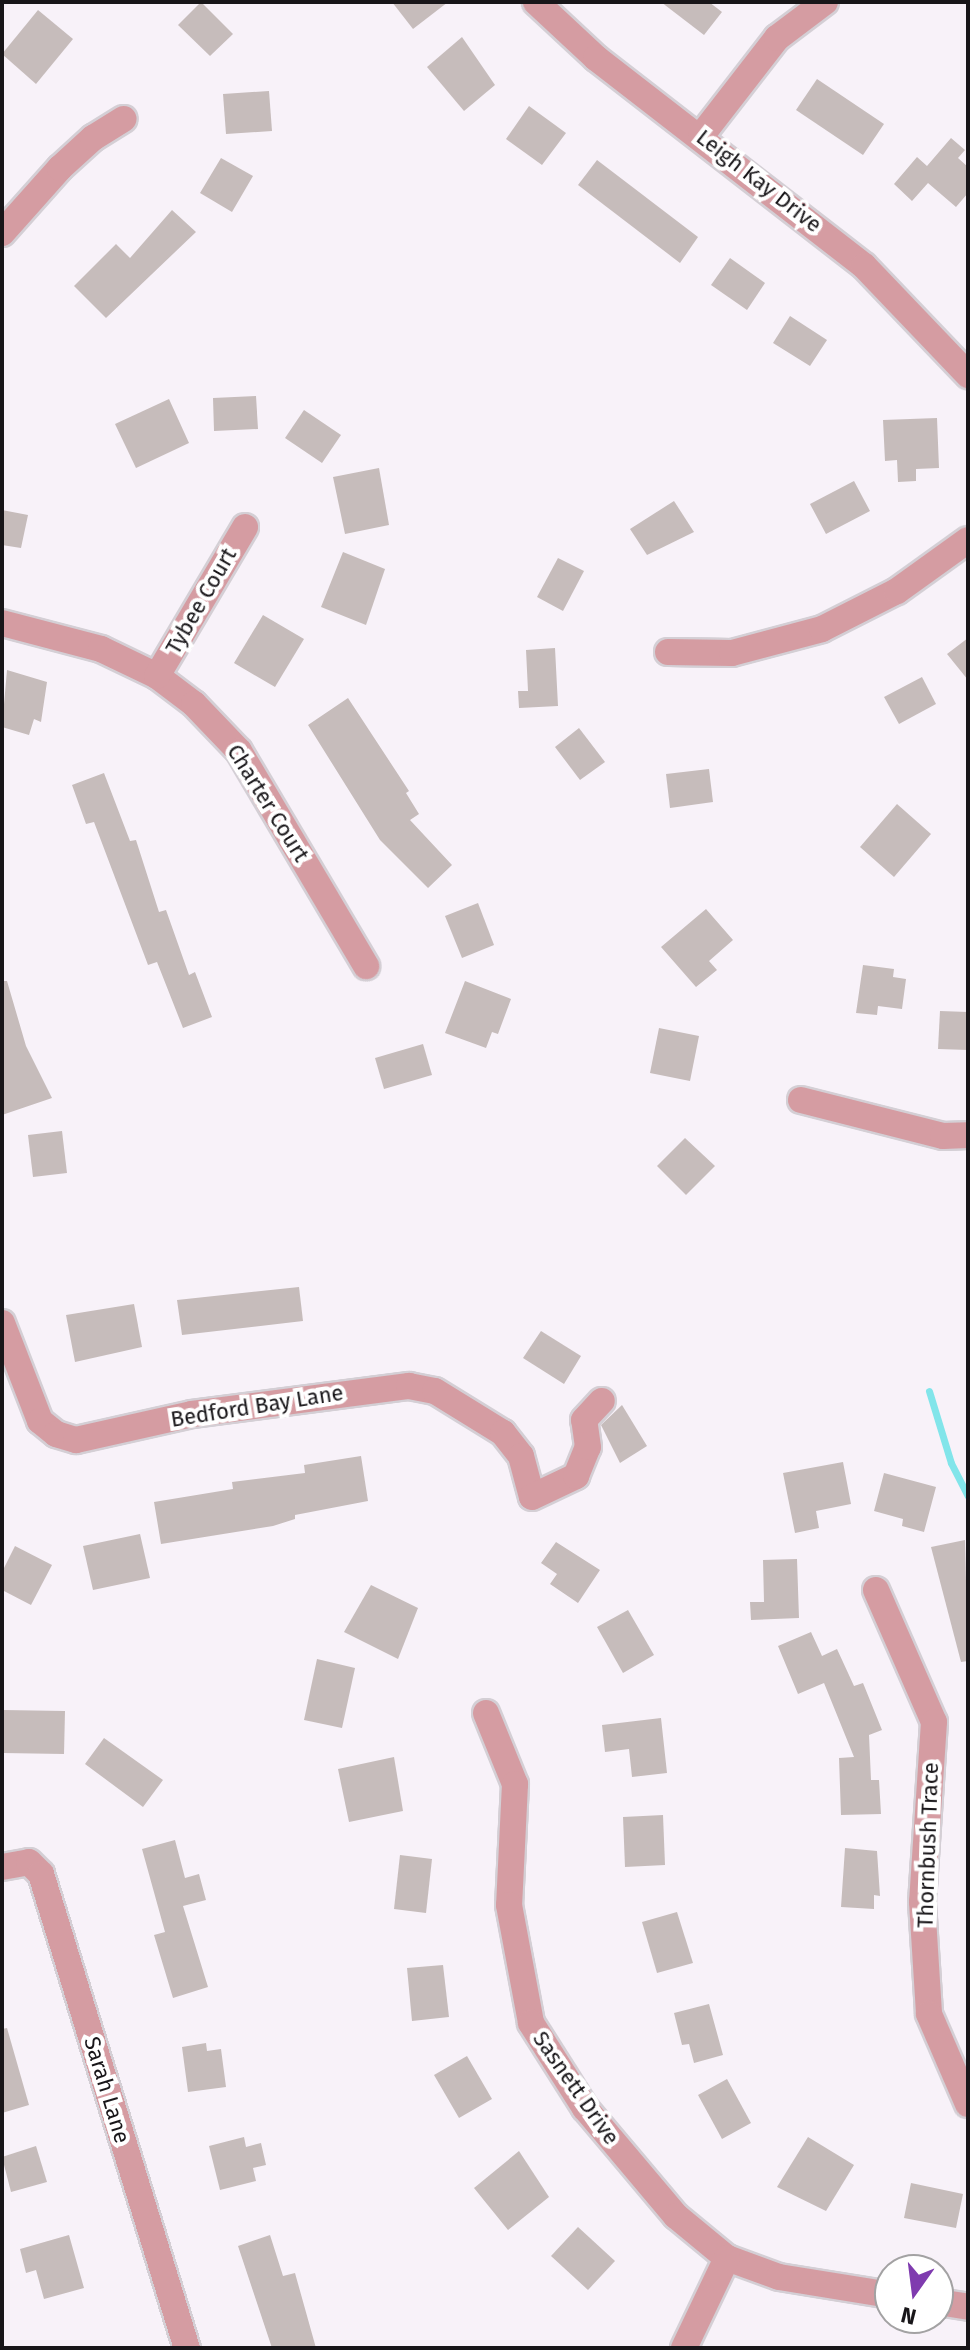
<!DOCTYPE html>
<style>
body{margin:0}
#map{position:relative;width:970px;height:2350px;overflow:hidden;background:#f8f2f9;font-family:"Fira Sans",sans-serif}
div>[style]{position:absolute}
.stream>*{height:7px;margin:-3.5px;padding:0 3.5px;transform-origin:3.5px;border-radius:3.5px;background:#82e5ea}
.building>*{inset:0;background:#c6bcbb}
.roads{filter:drop-shadow(2px 0 #d4cfd5) drop-shadow(-2px 0 #d4cfd5) drop-shadow(0 2px #d4cfd5) drop-shadow(0 -2px #d4cfd5)}
.minor>*{height:26px;margin:-13px;padding:0 13px;transform-origin:13px;border-radius:13px;background:#d59ca2}
span{translate:-50% -50%;white-space:nowrap;text-align:center;line-height:1.15;-webkit-text-stroke:8px #fff;paint-order:stroke}
.street-label{font-size:22px;color:#181619}
.frame{position:absolute;inset:0;border:4px solid #181619;pointer-events:none}
.north{position:absolute;left:874px;top:2254px;width:80px;height:80px;box-sizing:border-box;background:#fff;border:2px solid #a3a2a3;border-radius:50%;rotate:194deg;font-size:22px;font-weight:700;line-height:32px;text-align:center;color:#181619}
.north::after{content:'';display:block;margin:auto;width:28px;height:36px;background:#7f3baf;clip-path:polygon(50% 0,100% 100%,50% 72%,0 100%)}
</style>
<div id="map">
<div class="stream">
<i style="left:929px;top:1391px;width:75px;rotate:73deg"></i>
<i style="left:951px;top:1463px;width:37px;rotate:63deg"></i>
</div>
<div class="building">
<i style="clip-path:polygon(201px 2px,233px 34px,210px 56px,178px 25px)"></i>
<i style="clip-path:polygon(392px 2px,448px 2px,413px 29px)"></i>
<i style="clip-path:polygon(661px 2px,709px 2px,722px 12px,704px 35px)"></i>
<i style="clip-path:polygon(38px 10px,73px 39px,36px 84px,2px 54px)"></i>
<i style="clip-path:polygon(462px 37px,495px 85px,464px 111px,427px 67px)"></i>
<i style="clip-path:polygon(817px 79px,884px 124px,863px 155px,796px 110px)"></i>
<i style="clip-path:polygon(269px 91px,272px 131px,226px 134px,223px 94px)"></i>
<i style="clip-path:polygon(529px 106px,566px 133px,542px 165px,506px 139px)"></i>
<i style="clip-path:polygon(951px 138px,965px 150px,958px 158px,968px 167px,968px 193px,956px 207px,928px 183px,912px 201px,894px 184px,917px 157px,927px 166px)"></i>
<i style="clip-path:polygon(221px 158px,253px 176px,232px 212px,200px 193px)"></i>
<i style="clip-path:polygon(597px 160px,698px 237px,680px 263px,578px 185px)"></i>
<i style="clip-path:polygon(172px 210px,196px 232px,106px 318px,74px 286px,116px 244px,130px 258px)"></i>
<i style="clip-path:polygon(730px 258px,765px 283px,747px 310px,711px 285px)"></i>
<i style="clip-path:polygon(790px 316px,827px 340px,810px 366px,773px 343px)"></i>
<i style="clip-path:polygon(256px 396px,258px 429px,214px 431px,213px 398px)"></i>
<i style="clip-path:polygon(169px 399px,189px 443px,136px 468px,115px 424px)"></i>
<i style="clip-path:polygon(304px 410px,341px 435px,322px 463px,285px 438px)"></i>
<i style="clip-path:polygon(937px 418px,939px 468px,916px 469px,916px 481px,898px 482px,897px 460px,885px 461px,883px 420px)"></i>
<i style="clip-path:polygon(379px 468px,389px 525px,345px 534px,333px 477px)"></i>
<i style="clip-path:polygon(854px 481px,870px 511px,826px 534px,810px 504px)"></i>
<i style="clip-path:polygon(674px 501px,694px 532px,647px 555px,630px 529px)"></i>
<i style="clip-path:polygon(2px 510px,28px 515px,21px 548px,2px 545px)"></i>
<i style="clip-path:polygon(343px 552px,385px 569px,366px 625px,321px 607px)"></i>
<i style="clip-path:polygon(558px 558px,584px 571px,563px 611px,537px 597px)"></i>
<i style="clip-path:polygon(263px 615px,304px 639px,275px 687px,234px 663px)"></i>
<i style="clip-path:polygon(968px 638px,968px 680px,947px 654px)"></i>
<i style="clip-path:polygon(555px 648px,558px 706px,519px 708px,518px 691px,528px 691px,526px 650px)"></i>
<i style="clip-path:polygon(7px 670px,47px 682px,41px 722px,34px 719px,29px 735px,2px 727px)"></i>
<i style="clip-path:polygon(922px 677px,936px 704px,899px 724px,884px 697px)"></i>
<i style="clip-path:polygon(348px 698px,409px 791px,406px 793px,419px 814px,410px 820px,452px 865px,428px 888px,380px 840px,308px 725px)"></i>
<i style="clip-path:polygon(579px 728px,605px 762px,580px 780px,555px 747px)"></i>
<i style="clip-path:polygon(709px 769px,713px 802px,670px 808px,666px 774px)"></i>
<i style="clip-path:polygon(104px 773px,130px 841px,136px 840px,159px 912px,166px 910px,189px 975px,195px 972px,212px 1017px,183px 1028px,157px 962px,148px 965px,94px 822px,86px 824px,72px 785px)"></i>
<i style="clip-path:polygon(897px 804px,931px 834px,894px 877px,860px 847px)"></i>
<i style="clip-path:polygon(478px 903px,494px 945px,462px 958px,445px 916px)"></i>
<i style="clip-path:polygon(706px 909px,733px 940px,709px 961px,717px 970px,696px 987px,661px 947px)"></i>
<i style="clip-path:polygon(863px 965px,894px 969px,893px 977px,906px 979px,902px 1009px,878px 1006px,877px 1015px,856px 1013px)"></i>
<i style="clip-path:polygon(2px 981px,7px 981px,26px 1046px,52px 1098px,2px 1115px)"></i>
<i style="clip-path:polygon(465px 981px,511px 999px,498px 1034px,492px 1032px,486px 1048px,445px 1033px)"></i>
<i style="clip-path:polygon(940px 1011px,968px 1012px,968px 1050px,938px 1049px)"></i>
<i style="clip-path:polygon(659px 1028px,699px 1036px,690px 1081px,650px 1073px)"></i>
<i style="clip-path:polygon(423px 1044px,432px 1075px,384px 1089px,375px 1058px)"></i>
<i style="clip-path:polygon(62px 1131px,67px 1173px,33px 1177px,28px 1135px)"></i>
<i style="clip-path:polygon(685px 1138px,715px 1166px,686px 1195px,657px 1166px)"></i>
<i style="clip-path:polygon(299px 1287px,303px 1321px,182px 1335px,177px 1300px)"></i>
<i style="clip-path:polygon(134px 1304px,142px 1347px,75px 1362px,66px 1315px)"></i>
<i style="clip-path:polygon(541px 1331px,581px 1356px,564px 1384px,523px 1358px)"></i>
<i style="clip-path:polygon(622px 1405px,647px 1446px,620px 1463px,601px 1425px)"></i>
<i style="clip-path:polygon(361px 1456px,368px 1501px,295px 1515px,295px 1519px,273px 1526px,161px 1544px,154px 1502px,233px 1489px,232px 1482px,305px 1473px,304px 1465px)"></i>
<i style="clip-path:polygon(843px 1462px,851px 1504px,816px 1511px,819px 1528px,795px 1533px,783px 1473px)"></i>
<i style="clip-path:polygon(884px 1473px,936px 1487px,924px 1532px,902px 1526px,903px 1519px,874px 1511px)"></i>
<i style="clip-path:polygon(140px 1534px,150px 1578px,93px 1590px,83px 1546px)"></i>
<i style="clip-path:polygon(965px 1540px,968px 1661px,961px 1662px,931px 1547px)"></i>
<i style="clip-path:polygon(556px 1542px,600px 1570px,578px 1603px,550px 1584px,557px 1574px,541px 1563px)"></i>
<i style="clip-path:polygon(15px 1546px,52px 1565px,31px 1605px,2px 1590px,2px 1572px)"></i>
<i style="clip-path:polygon(797px 1559px,799px 1618px,751px 1620px,750px 1602px,764px 1602px,763px 1560px)"></i>
<i style="clip-path:polygon(371px 1585px,418px 1608px,398px 1659px,344px 1632px)"></i>
<i style="clip-path:polygon(628px 1610px,654px 1655px,623px 1673px,597px 1627px)"></i>
<i style="clip-path:polygon(811px 1632px,822px 1656px,837px 1649px,854px 1686px,863px 1683px,882px 1730px,869px 1735px,871px 1780px,879px 1780px,881px 1814px,841px 1815px,839px 1758px,854px 1757px,824px 1683px,798px 1694px,778px 1646px)"></i>
<i style="clip-path:polygon(317px 1659px,355px 1668px,342px 1728px,304px 1720px)"></i>
<i style="clip-path:polygon(3px 1710px,65px 1711px,64px 1754px,3px 1753px)"></i>
<i style="clip-path:polygon(661px 1718px,667px 1773px,632px 1777px,629px 1749px,605px 1752px,602px 1725px)"></i>
<i style="clip-path:polygon(104px 1738px,163px 1780px,143px 1807px,85px 1764px)"></i>
<i style="clip-path:polygon(394px 1757px,403px 1811px,349px 1822px,338px 1769px)"></i>
<i style="clip-path:polygon(663px 1815px,665px 1865px,625px 1867px,623px 1817px)"></i>
<i style="clip-path:polygon(175px 1840px,185px 1878px,199px 1874px,206px 1900px,183px 1906px,208px 1987px,173px 1998px,154px 1935px,165px 1932px,142px 1849px)"></i>
<i style="clip-path:polygon(845px 1848px,877px 1851px,880px 1896px,874px 1895px,874px 1909px,841px 1907px)"></i>
<i style="clip-path:polygon(400px 1855px,432px 1859px,426px 1913px,394px 1909px)"></i>
<i style="clip-path:polygon(677px 1912px,693px 1963px,657px 1973px,642px 1922px)"></i>
<i style="clip-path:polygon(443px 1965px,449px 2017px,412px 2021px,407px 1968px)"></i>
<i style="clip-path:polygon(709px 2004px,723px 2055px,694px 2063px,689px 2044px,682px 2045px,674px 2013px)"></i>
<i style="clip-path:polygon(7px 2028px,29px 2105px,2px 2113px,2px 2029px)"></i>
<i style="clip-path:polygon(206px 2043px,207px 2051px,221px 2049px,226px 2087px,188px 2092px,182px 2047px)"></i>
<i style="clip-path:polygon(467px 2056px,492px 2099px,459px 2118px,434px 2075px)"></i>
<i style="clip-path:polygon(727px 2079px,751px 2123px,722px 2139px,698px 2095px)"></i>
<i style="clip-path:polygon(244px 2137px,246px 2147px,261px 2143px,266px 2165px,253px 2168px,256px 2181px,220px 2190px,209px 2146px)"></i>
<i style="clip-path:polygon(808px 2137px,854px 2165px,826px 2211px,777px 2187px)"></i>
<i style="clip-path:polygon(36px 2146px,47px 2182px,11px 2192px,2px 2157px)"></i>
<i style="clip-path:polygon(519px 2151px,549px 2197px,508px 2230px,474px 2188px)"></i>
<i style="clip-path:polygon(911px 2183px,963px 2194px,956px 2228px,904px 2218px)"></i>
<i style="clip-path:polygon(578px 2227px,615px 2261px,588px 2290px,551px 2256px)"></i>
<i style="clip-path:polygon(69px 2235px,84px 2288px,44px 2299px,36px 2270px,26px 2273px,20px 2249px)"></i>
<i style="clip-path:polygon(270px 2235px,283px 2276px,295px 2273px,316px 2348px,272px 2348px,238px 2246px)"></i>
</div>
<div class="roads">
<div class="minor">
<i style="left:536px;top:2px;width:82px;rotate:43deg"></i>
<i style="left:596px;top:58px;width:339px;rotate:37.8deg"></i>
<i style="left:864px;top:266px;width:151px;rotate:46.3deg"></i>
<i style="left:701px;top:136px;width:124px;rotate:-52.2deg"></i>
<i style="left:777px;top:38px;width:60px;rotate:-36.9deg"></i>
<i style="left:2px;top:233px;width:87px;rotate:-48.3deg"></i>
<i style="left:60px;top:168px;width:45px;rotate:-42.3deg"></i>
<i style="left:93px;top:138px;width:36px;rotate:-32deg"></i>
<i style="left:2px;top:623px;width:102px;rotate:14.7deg"></i>
<i style="left:101px;top:649px;width:62px;rotate:25.7deg"></i>
<i style="left:157px;top:676px;width:46px;rotate:37.1deg"></i>
<i style="left:194px;top:704px;width:65px;rotate:46.2deg"></i>
<i style="left:239px;top:751px;width:250px;rotate:59.4deg"></i>
<i style="left:668px;top:652px;width:64px;rotate:0.9deg"></i>
<i style="left:732px;top:653px;width:93px;rotate:-14.9deg"></i>
<i style="left:822px;top:629px;width:84px;rotate:-26.9deg"></i>
<i style="left:897px;top:591px;width:87px;rotate:-35.7deg"></i>
<i style="left:157px;top:676px;width:173px;rotate:-59.4deg"></i>
<i style="left:801px;top:1100px;width:146px;rotate:14.2deg"></i>
<i style="left:943px;top:1136px;width:25px;rotate:-2deg"></i>
<i style="left:2px;top:1323px;width:105px;rotate:68.8deg"></i>
<i style="left:40px;top:1421px;width:21px;rotate:39deg"></i>
<i style="left:56px;top:1434px;width:21px;rotate:17deg"></i>
<i style="left:76px;top:1440px;width:119px;rotate:-12.6deg"></i>
<i style="left:192px;top:1414px;width:219px;rotate:-7.4deg"></i>
<i style="left:409px;top:1386px;width:26px;rotate:11deg"></i>
<i style="left:435px;top:1391px;width:80px;rotate:31.7deg"></i>
<i style="left:503px;top:1433px;width:29px;rotate:52deg"></i>
<i style="left:521px;top:1456px;width:42px;rotate:75deg"></i>
<i style="left:532px;top:1497px;width:49px;rotate:-25.5deg"></i>
<i style="left:576px;top:1476px;width:31px;rotate:-68deg"></i>
<i style="left:588px;top:1447px;width:27px;rotate:-98deg"></i>
<i style="left:584px;top:1420px;width:26px;rotate:-47deg"></i>
<i style="left:876px;top:1590px;width:144px;rotate:66.3deg"></i>
<i style="left:934px;top:1722px;width:180px;rotate:93.8deg"></i>
<i style="left:922px;top:1902px;width:112px;rotate:86.4deg"></i>
<i style="left:929px;top:2014px;width:98px;rotate:66.6deg"></i>
<i style="left:486px;top:1713px;width:77px;rotate:67.8deg"></i>
<i style="left:515px;top:1784px;width:121px;rotate:92.8deg"></i>
<i style="left:509px;top:1905px;width:120px;rotate:79.4deg"></i>
<i style="left:531px;top:2023px;width:101px;rotate:57.6deg"></i>
<i style="left:585px;top:2108px;width:141px;rotate:49.9deg"></i>
<i style="left:676px;top:2216px;width:66px;rotate:39.5deg"></i>
<i style="left:727px;top:2258px;width:55px;rotate:20.1deg"></i>
<i style="left:779px;top:2277px;width:112px;rotate:9.2deg"></i>
<i style="left:2px;top:1867px;width:27px;rotate:-10deg"></i>
<i style="left:29px;top:1862px;width:17px;rotate:45deg"></i>
<i style="left:41px;top:1874px;width:496px;rotate:72.9deg"></i>
<i style="left:938px;top:2302px;width:30px;rotate:9deg"></i>
<i style="left:684px;top:2348px;width:100px;rotate:-64.5deg"></i>
</div>
</div>
<div class="street-label">
<span style="left:759px;top:181px;rotate:38deg">Leigh Kay Drive</span>
<span style="left:201px;top:601px;rotate:-60deg">Tybee Court</span>
<span style="left:268px;top:803px;rotate:58deg">Charter Court</span>
<span style="left:257px;top:1406px;rotate:-9deg">Bedford Bay Lane</span>
<span style="left:928px;top:1845px;rotate:-88deg">Thornbush Trace</span>
<span style="left:576px;top:2088px;rotate:55deg">Sasnett Drive</span>
<span style="left:107px;top:2090px;rotate:73deg">Sarah Lane</span>
</div>
<div class="frame"></div>
<div class="north">N</div>
</div>
